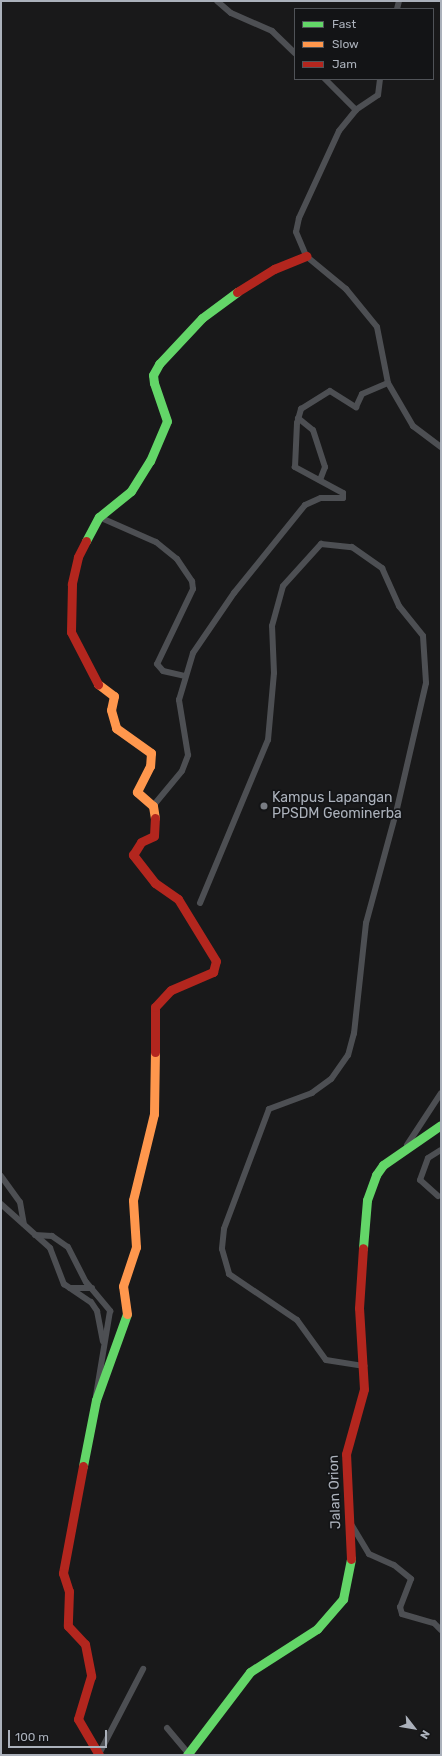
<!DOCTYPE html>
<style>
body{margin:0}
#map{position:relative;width:442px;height:1756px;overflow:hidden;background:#19191a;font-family:Rubik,sans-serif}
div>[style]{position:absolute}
.street>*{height:6px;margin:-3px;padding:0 3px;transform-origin:3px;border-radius:3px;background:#4d4f53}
.fast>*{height:9px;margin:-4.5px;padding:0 4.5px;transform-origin:4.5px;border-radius:4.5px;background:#63d668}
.slow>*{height:9px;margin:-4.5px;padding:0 4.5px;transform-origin:4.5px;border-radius:4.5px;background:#ff974d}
.jam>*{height:9px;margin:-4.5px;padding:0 4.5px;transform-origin:4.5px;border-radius:4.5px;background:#b3261e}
.dots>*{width:11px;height:11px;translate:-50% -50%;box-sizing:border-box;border:2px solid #131416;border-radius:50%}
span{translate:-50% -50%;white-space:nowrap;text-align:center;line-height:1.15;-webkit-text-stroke:3.5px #131416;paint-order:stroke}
.poi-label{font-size:14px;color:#abb1bb}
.left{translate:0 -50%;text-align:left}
.street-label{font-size:14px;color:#abb1bb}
.frame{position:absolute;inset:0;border:2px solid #abb1bb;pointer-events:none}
.legend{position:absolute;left:294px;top:8px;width:140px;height:72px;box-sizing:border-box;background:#131416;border:1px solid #505358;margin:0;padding:5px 7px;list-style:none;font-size:12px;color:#abb1bb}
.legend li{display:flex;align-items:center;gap:8px;height:20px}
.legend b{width:20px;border:1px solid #505358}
.north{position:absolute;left:394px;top:1708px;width:40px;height:40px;-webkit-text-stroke:3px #131416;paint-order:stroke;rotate:121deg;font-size:11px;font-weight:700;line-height:16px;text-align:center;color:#abb1bb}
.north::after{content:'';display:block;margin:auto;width:14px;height:18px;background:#abb1bb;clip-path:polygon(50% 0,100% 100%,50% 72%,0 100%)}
.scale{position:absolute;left:8px;top:1730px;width:99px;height:18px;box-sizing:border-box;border:2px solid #abb1bb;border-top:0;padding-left:5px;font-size:12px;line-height:14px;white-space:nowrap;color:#abb1bb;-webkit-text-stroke:3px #131416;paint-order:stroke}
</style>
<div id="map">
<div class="street">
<i style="left:217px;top:1px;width:18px;rotate:41deg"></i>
<i style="left:231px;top:13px;width:45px;rotate:23.7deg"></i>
<i style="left:272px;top:31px;width:32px;rotate:44deg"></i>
<i style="left:397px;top:9px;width:8px;rotate:-76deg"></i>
<i style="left:325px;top:79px;width:44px;rotate:45deg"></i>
<i style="left:380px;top:79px;width:16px;rotate:97deg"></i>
<i style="left:378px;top:95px;width:27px;rotate:146deg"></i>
<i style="left:356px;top:110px;width:27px;rotate:129deg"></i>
<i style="left:339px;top:131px;width:96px;rotate:114.7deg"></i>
<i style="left:299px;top:218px;width:14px;rotate:102deg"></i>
<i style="left:296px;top:232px;width:26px;rotate:67deg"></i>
<i style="left:306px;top:256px;width:52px;rotate:39.5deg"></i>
<i style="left:346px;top:289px;width:49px;rotate:50.8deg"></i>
<i style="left:377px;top:327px;width:57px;rotate:78.9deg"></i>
<i style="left:388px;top:383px;width:50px;rotate:59.8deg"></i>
<i style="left:413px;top:426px;width:35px;rotate:37deg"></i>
<i style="left:298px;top:418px;width:19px;rotate:39deg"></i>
<i style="left:313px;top:430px;width:39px;rotate:72deg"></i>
<i style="left:325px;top:467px;width:14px;rotate:111deg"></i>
<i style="left:99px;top:517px;width:62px;rotate:23.7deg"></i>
<i style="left:156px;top:542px;width:27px;rotate:39deg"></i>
<i style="left:177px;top:559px;width:27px;rotate:56deg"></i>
<i style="left:192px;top:581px;width:8px;rotate:83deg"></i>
<i style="left:193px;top:589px;width:83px;rotate:115.6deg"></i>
<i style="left:157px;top:664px;width:9px;rotate:49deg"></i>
<i style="left:163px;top:671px;width:22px;rotate:13deg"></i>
<i style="left:153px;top:806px;width:45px;rotate:-50.4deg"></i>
<i style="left:182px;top:771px;width:17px;rotate:-69deg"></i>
<i style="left:188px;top:755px;width:56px;rotate:-99.3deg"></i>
<i style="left:179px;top:700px;width:49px;rotate:-73.4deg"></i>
<i style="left:193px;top:653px;width:73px;rotate:-55.7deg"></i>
<i style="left:234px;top:593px;width:113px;rotate:-51.1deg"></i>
<i style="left:305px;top:505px;width:17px;rotate:-24deg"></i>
<i style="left:321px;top:498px;width:22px"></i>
<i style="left:343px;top:498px;width:5px;rotate:-90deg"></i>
<i style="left:343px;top:493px;width:55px;rotate:-151.6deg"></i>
<i style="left:295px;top:467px;width:44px;rotate:-87.4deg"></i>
<i style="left:297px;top:423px;width:15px;rotate:-74deg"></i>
<i style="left:301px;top:409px;width:34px;rotate:-32deg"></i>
<i style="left:330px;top:391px;width:31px;rotate:32deg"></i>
<i style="left:356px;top:407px;width:14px;rotate:-65deg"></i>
<i style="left:362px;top:394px;width:28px;rotate:-23deg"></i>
<i style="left:200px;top:903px;width:177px;rotate:-67.4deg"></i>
<i style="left:268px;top:740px;width:67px;rotate:-84.9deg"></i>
<i style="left:274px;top:673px;width:47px;rotate:-92.4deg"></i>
<i style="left:272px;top:626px;width:41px;rotate:-74.6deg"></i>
<i style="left:283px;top:586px;width:57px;rotate:-47.9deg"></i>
<i style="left:321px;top:544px;width:31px;rotate:6deg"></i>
<i style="left:352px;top:547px;width:37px;rotate:35deg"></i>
<i style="left:382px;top:568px;width:42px;rotate:65.9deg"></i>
<i style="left:399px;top:606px;width:38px;rotate:51deg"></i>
<i style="left:423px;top:636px;width:47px;rotate:86.3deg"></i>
<i style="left:426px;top:683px;width:129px;rotate:103deg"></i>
<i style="left:397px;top:809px;width:118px;rotate:105.2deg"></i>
<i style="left:366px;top:923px;width:111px;rotate:96.2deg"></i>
<i style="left:354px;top:1033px;width:23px;rotate:105deg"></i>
<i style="left:348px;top:1055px;width:29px;rotate:125deg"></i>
<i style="left:331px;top:1079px;width:24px;rotate:144deg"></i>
<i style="left:312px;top:1093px;width:46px;rotate:159.6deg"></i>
<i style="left:269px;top:1109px;width:128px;rotate:110.6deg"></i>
<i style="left:224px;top:1229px;width:20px;rotate:96deg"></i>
<i style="left:222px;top:1249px;width:26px;rotate:74deg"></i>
<i style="left:229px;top:1274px;width:82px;rotate:34.1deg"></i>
<i style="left:297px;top:1320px;width:49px;rotate:54.1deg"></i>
<i style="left:326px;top:1360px;width:39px;rotate:9deg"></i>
<i style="left:407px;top:1145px;width:62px;rotate:-56.8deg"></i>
<i style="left:1px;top:1176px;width:32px;rotate:54deg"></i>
<i style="left:20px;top:1202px;width:22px;rotate:80deg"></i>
<i style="left:438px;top:1196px;width:24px;rotate:-138deg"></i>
<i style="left:420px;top:1180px;width:23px;rotate:-70deg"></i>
<i style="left:428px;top:1158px;width:15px;rotate:-32deg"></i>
<i style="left:1px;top:1204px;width:66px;rotate:41.9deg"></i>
<i style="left:50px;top:1248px;width:39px;rotate:69deg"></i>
<i style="left:64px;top:1284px;width:32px;rotate:34deg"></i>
<i style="left:91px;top:1302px;width:11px;rotate:56deg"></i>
<i style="left:97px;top:1311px;width:31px;rotate:79deg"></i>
<i style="left:35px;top:1235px;width:17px;rotate:3deg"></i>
<i style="left:52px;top:1236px;width:19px;rotate:35deg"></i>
<i style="left:68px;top:1247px;width:39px;rotate:63deg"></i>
<i style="left:86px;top:1282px;width:38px;rotate:50deg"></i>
<i style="left:110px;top:1311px;width:86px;rotate:99.4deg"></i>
<i style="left:70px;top:1288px;width:22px"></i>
<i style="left:351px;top:1524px;width:35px;rotate:59deg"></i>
<i style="left:369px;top:1554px;width:27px;rotate:24deg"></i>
<i style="left:394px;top:1565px;width:22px;rotate:39deg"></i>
<i style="left:411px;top:1579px;width:30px;rotate:111deg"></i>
<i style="left:400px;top:1607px;width:7px;rotate:74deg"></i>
<i style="left:402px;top:1614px;width:33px;rotate:16deg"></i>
<i style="left:434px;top:1623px;width:10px;rotate:45deg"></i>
<i style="left:167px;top:1728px;width:33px;rotate:50deg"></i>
<i style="left:99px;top:1754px;width:96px;rotate:-62.6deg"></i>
</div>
<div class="fast">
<i style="left:86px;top:541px;width:27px;rotate:-62deg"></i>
<i style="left:99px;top:517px;width:41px;rotate:-39.1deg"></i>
<i style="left:131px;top:491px;width:36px;rotate:-58deg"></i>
<i style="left:150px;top:461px;width:43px;rotate:-67deg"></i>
<i style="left:167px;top:421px;width:40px;rotate:-108.9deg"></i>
<i style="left:154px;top:383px;width:8px;rotate:-97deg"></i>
<i style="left:153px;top:375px;width:13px;rotate:-61deg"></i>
<i style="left:159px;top:364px;width:63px;rotate:-46.9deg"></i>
<i style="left:202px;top:318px;width:44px;rotate:-36.6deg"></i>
<i style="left:363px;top:1248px;width:48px;rotate:-85.2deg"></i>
<i style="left:367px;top:1200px;width:27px;rotate:-70deg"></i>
<i style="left:376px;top:1175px;width:12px;rotate:-55deg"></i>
<i style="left:383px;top:1165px;width:70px;rotate:-34.6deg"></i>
<i style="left:83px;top:1466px;width:67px;rotate:-78.9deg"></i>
<i style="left:96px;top:1400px;width:91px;rotate:-70.2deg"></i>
<i style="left:187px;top:1755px;width:104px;rotate:-52.8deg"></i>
<i style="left:250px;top:1672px;width:80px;rotate:-32.7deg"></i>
<i style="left:317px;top:1629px;width:40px;rotate:-49deg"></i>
<i style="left:343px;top:1599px;width:41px;rotate:-78.7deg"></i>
</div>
<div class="slow">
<i style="left:98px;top:684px;width:20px;rotate:37deg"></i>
<i style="left:114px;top:696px;width:14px;rotate:102deg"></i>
<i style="left:111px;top:710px;width:19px;rotate:74deg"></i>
<i style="left:116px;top:728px;width:43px;rotate:35.5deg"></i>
<i style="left:151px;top:753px;width:13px;rotate:94deg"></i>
<i style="left:150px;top:766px;width:29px;rotate:117deg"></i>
<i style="left:137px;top:792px;width:21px;rotate:41deg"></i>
<i style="left:153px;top:806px;width:12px;rotate:81deg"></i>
<i style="left:127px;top:1314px;width:28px;rotate:-98deg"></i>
<i style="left:123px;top:1286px;width:41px;rotate:-71.6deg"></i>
<i style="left:136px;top:1247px;width:47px;rotate:-93.7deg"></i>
<i style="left:133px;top:1200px;width:89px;rotate:-76.3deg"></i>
<i style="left:154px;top:1114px;width:62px;rotate:-89.1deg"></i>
</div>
<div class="jam">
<i style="left:237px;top:292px;width:44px;rotate:-31.9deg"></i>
<i style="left:274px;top:269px;width:35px;rotate:-22deg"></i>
<i style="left:86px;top:541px;width:18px;rotate:117deg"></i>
<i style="left:78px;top:557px;width:28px;rotate:103deg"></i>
<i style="left:72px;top:584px;width:48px;rotate:91.2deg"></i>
<i style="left:71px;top:632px;width:59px;rotate:62.6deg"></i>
<i style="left:155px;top:1052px;width:45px;rotate:-90deg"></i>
<i style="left:155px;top:1007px;width:23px;rotate:-47deg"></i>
<i style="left:171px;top:990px;width:46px;rotate:-23.2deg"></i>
<i style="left:213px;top:972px;width:11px;rotate:-75deg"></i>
<i style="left:216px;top:961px;width:73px;rotate:-121.5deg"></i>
<i style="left:178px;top:899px;width:28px;rotate:-145deg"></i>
<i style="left:155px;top:883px;width:36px;rotate:-128deg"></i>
<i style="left:133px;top:855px;width:15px;rotate:-58deg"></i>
<i style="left:141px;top:842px;width:14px;rotate:-25deg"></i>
<i style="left:154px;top:836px;width:18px;rotate:-87deg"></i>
<i style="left:83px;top:1466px;width:109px;rotate:100.6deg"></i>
<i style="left:63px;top:1573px;width:19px;rotate:72deg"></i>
<i style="left:69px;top:1591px;width:35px;rotate:92deg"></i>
<i style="left:68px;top:1626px;width:25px;rotate:47deg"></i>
<i style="left:85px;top:1644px;width:33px;rotate:79deg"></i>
<i style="left:91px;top:1676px;width:45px;rotate:106.8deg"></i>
<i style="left:78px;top:1719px;width:42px;rotate:59.7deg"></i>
<i style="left:351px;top:1559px;width:105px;rotate:-92.7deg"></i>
<i style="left:346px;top:1454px;width:67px;rotate:-74.5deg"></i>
<i style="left:364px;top:1389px;width:81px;rotate:-93.5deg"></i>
<i style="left:359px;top:1308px;width:60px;rotate:-86.2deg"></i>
</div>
<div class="dots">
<i style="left:264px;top:806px;background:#787c83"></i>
</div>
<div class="poi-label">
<span class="left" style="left:272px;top:806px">Kampus Lapangan<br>PPSDM Geominerba</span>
</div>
<div class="street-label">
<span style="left:335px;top:1492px;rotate:-92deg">Jalan Orion</span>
</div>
<div class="frame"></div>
<ul class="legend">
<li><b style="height:5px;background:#63d668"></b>Fast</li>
<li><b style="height:5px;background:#ff974d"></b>Slow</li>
<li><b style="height:5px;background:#b3261e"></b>Jam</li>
</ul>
<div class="north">N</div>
<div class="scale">100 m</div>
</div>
